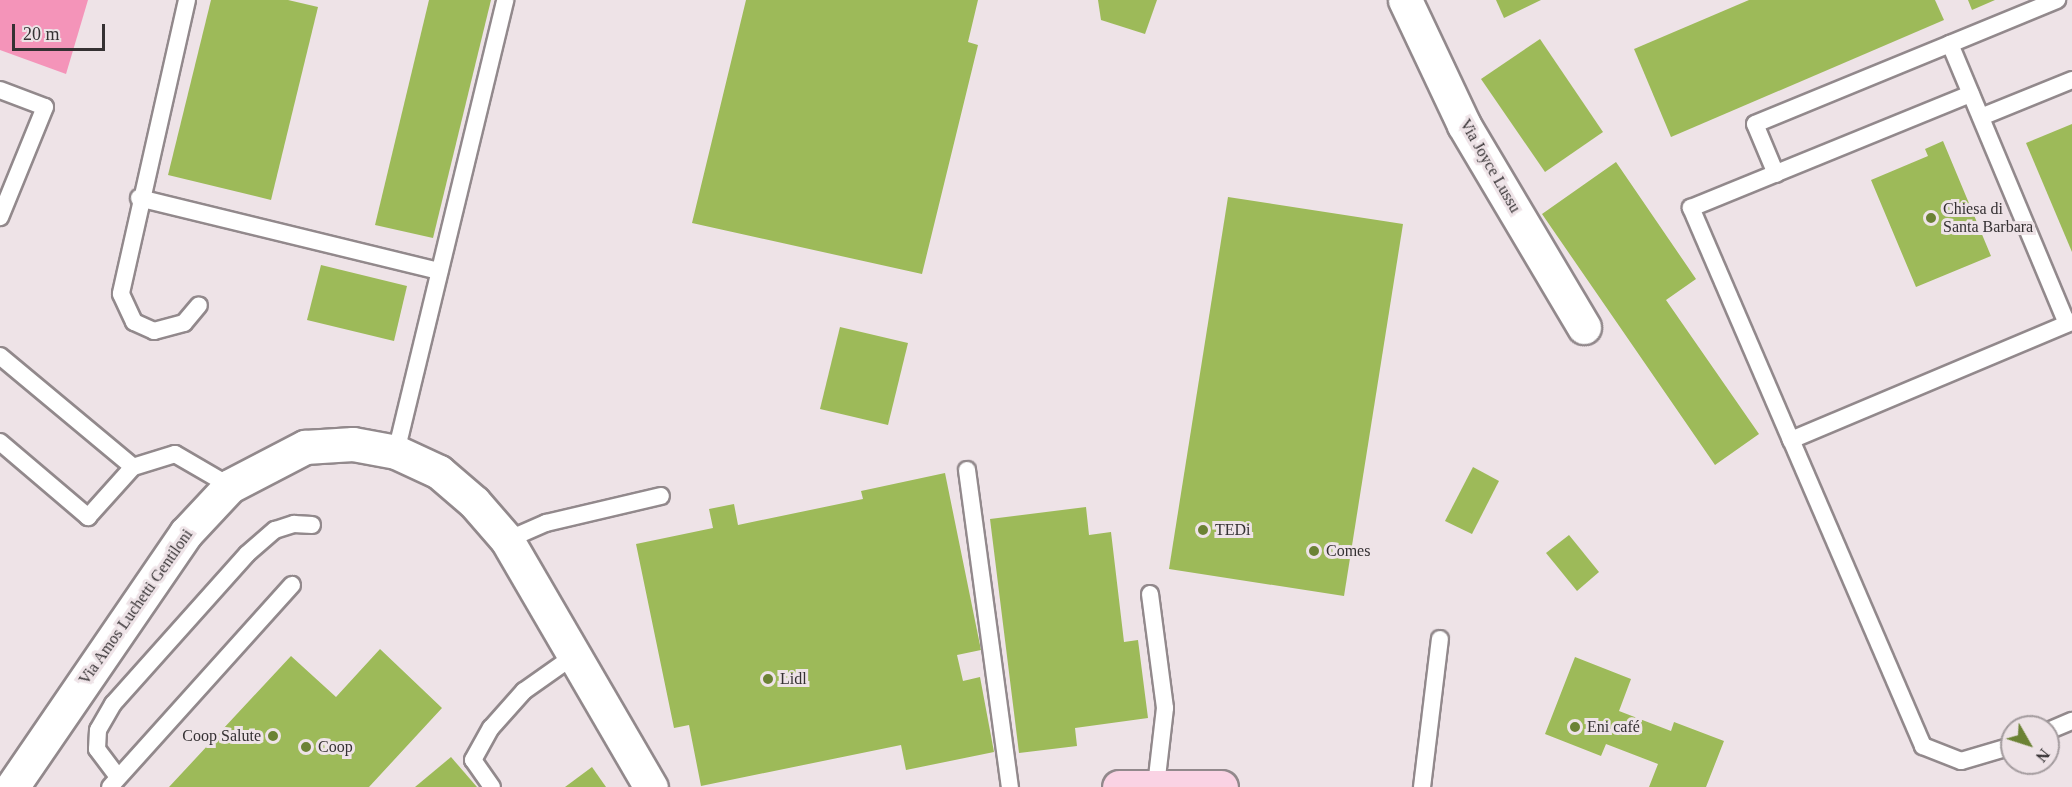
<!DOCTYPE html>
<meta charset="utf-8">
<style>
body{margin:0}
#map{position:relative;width:2072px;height:787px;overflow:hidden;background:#eee3e7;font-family:"Times New Roman",serif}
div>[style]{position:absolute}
.green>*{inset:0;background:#f494b9}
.building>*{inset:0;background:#9dba59}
.roads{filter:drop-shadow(2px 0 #92898c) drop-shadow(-2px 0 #92898c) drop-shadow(0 2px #92898c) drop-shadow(0 -2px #92898c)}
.service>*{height:16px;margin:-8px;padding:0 8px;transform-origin:8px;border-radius:8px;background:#fff}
.minor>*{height:33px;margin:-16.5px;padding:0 16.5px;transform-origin:16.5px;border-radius:16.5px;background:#fff}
.secondary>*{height:33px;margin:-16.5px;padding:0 16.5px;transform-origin:16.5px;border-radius:16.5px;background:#fad3e4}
.dots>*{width:16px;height:16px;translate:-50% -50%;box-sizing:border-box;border:3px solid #eee3e7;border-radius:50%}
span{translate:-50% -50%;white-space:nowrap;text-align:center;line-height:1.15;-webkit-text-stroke:6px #eee3e7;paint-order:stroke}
.street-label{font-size:16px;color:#353133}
.poi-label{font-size:16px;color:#353133}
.left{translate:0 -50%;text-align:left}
.right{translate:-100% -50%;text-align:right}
.north{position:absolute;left:2000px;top:715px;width:60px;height:60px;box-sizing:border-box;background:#eee3e7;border:2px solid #a49c9f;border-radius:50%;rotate:129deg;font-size:16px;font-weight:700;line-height:24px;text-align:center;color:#353133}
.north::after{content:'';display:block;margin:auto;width:21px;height:27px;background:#6b8234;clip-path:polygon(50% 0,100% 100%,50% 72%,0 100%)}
.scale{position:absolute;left:12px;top:24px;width:93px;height:27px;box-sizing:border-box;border:3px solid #353133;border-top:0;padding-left:8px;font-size:18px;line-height:21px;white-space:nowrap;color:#353133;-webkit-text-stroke:4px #eee3e7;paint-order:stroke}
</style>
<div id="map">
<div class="green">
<i style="clip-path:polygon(0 0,88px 0,66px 74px,0 50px)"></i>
</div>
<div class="building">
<i style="clip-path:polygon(211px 0,288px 0,318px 7px,271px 200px,168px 175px)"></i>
<i style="clip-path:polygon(429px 0,491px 0,433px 238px,375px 225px)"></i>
<i style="clip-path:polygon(746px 0,978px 0,968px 42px,978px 45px,922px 274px,692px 223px)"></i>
<i style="clip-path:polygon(1098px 0,1157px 0,1145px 34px,1101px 20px)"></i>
<i style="clip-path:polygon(1496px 0,1541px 0,1504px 18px)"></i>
<i style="clip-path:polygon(1749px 0,1935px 0,1944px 20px,1671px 137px,1634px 49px)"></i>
<i style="clip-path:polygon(1968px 0,1995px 0,1972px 10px)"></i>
<i style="clip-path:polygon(1540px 39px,1603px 132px,1545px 172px,1481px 79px)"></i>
<i style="clip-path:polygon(2072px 124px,2072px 252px,2026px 143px)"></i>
<i style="clip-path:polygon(1943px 141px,1991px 256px,1916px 287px,1871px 180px,1928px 156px,1925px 149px)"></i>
<i style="clip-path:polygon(1616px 162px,1696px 279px,1666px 300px,1759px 434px,1715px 465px,1542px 214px)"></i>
<i style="clip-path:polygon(1228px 197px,1403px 224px,1344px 596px,1169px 569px)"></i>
<i style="clip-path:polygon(321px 265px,407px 286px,394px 341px,307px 320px)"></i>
<i style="clip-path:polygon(840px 327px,908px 343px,888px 425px,820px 409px)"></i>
<i style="clip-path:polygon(1473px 467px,1499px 481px,1472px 534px,1445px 521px)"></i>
<i style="clip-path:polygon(945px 473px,981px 650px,957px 655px,963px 681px,980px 677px,994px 752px,906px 770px,901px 745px,701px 786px,689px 725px,674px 728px,636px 544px,713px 528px,709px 509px,734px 504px,738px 525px,863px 499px,861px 491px)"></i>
<i style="clip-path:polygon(1086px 507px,1089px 535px,1111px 532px,1124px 642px,1138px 640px,1148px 718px,1075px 728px,1077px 746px,1019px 753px,990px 519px)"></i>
<i style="clip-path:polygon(1569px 535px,1599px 572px,1577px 591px,1546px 553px)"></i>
<i style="clip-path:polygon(380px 649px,442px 708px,369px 787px,169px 787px,291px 656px,336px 697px)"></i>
<i style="clip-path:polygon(1575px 657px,1631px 679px,1619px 711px,1671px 731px,1674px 722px,1724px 741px,1706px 787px,1649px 787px,1658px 764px,1606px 744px,1601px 756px,1545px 734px)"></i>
<i style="clip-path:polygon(451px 757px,477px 787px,415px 787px)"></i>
<i style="clip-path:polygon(592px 767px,606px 787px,565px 787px)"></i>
</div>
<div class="roads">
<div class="service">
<i style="left:187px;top:0;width:301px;rotate:102.7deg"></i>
<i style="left:121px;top:294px;width:31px;rotate:65deg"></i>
<i style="left:134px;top:322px;width:22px;rotate:24deg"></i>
<i style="left:154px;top:331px;width:31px;rotate:-15deg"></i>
<i style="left:184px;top:323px;width:23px;rotate:-50deg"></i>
<i style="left:1950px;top:44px;width:116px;rotate:-22.4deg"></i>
<i style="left:0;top:90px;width:48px;rotate:20.7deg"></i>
<i style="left:45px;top:107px;width:119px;rotate:112.2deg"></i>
<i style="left:1981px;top:117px;width:98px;rotate:-22.1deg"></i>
<i style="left:1776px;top:174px;width:54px;rotate:-112.8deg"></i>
<i style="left:1755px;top:124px;width:211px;rotate:-22.3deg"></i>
<i style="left:1950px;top:44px;width:303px;rotate:67.3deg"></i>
<i style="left:139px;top:198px;width:309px;rotate:13.7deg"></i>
<i style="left:0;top:356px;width:173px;rotate:39.8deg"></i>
<i style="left:1791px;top:440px;width:253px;rotate:-113.3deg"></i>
<i style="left:1691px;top:208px;width:302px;rotate:-22.2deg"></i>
<i style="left:0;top:442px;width:116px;rotate:40.4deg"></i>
<i style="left:88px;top:517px;width:67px;rotate:-48deg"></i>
<i style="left:133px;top:467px;width:44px;rotate:-17.2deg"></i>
<i style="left:175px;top:454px;width:64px;rotate:30.2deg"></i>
<i style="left:396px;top:452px;width:465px;rotate:-76.4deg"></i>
<i style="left:967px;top:470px;width:320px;rotate:82.3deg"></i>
<i style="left:507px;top:540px;width:43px;rotate:-23.6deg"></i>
<i style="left:546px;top:523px;width:118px;rotate:-13.2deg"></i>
<i style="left:1150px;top:594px;width:115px;rotate:82.5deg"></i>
<i style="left:1165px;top:708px;width:79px;rotate:96.6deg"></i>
<i style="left:2048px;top:731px;width:26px;rotate:-23deg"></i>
<i style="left:2012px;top:746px;width:53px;rotate:163.6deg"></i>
<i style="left:1961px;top:761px;width:41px;rotate:-158.5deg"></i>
<i style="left:1923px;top:746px;width:333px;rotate:-113.3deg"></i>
<i style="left:1791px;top:440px;width:305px;rotate:-22.8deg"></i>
<i style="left:118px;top:777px;width:35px;rotate:-127deg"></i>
<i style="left:97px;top:749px;width:19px;rotate:-87deg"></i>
<i style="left:98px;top:730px;width:30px;rotate:-60deg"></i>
<i style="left:113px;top:704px;width:201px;rotate:-48.2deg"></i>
<i style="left:247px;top:554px;width:37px;rotate:-41deg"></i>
<i style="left:275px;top:530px;width:20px;rotate:-18deg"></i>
<i style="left:294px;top:524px;width:18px;rotate:3deg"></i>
<i style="left:110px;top:787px;width:272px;rotate:-48deg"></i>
<i style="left:492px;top:787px;width:33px;rotate:-125deg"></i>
<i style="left:473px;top:760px;width:37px;rotate:-61deg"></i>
<i style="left:491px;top:728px;width:50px;rotate:-48.3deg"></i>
<i style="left:524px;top:691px;width:62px;rotate:-35.2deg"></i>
<i style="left:1422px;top:787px;width:149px;rotate:-83.1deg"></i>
</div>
<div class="minor">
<i style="left:1405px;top:0;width:138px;rotate:64.7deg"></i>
<i style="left:1464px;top:125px;width:235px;rotate:59.3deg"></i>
<i style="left:12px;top:787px;width:308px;rotate:-55.6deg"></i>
<i style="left:186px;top:533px;width:64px;rotate:-46.9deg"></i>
<i style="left:230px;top:486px;width:85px;rotate:-27.5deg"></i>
<i style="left:305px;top:447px;width:48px;rotate:-3.6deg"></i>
<i style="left:353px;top:444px;width:44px;rotate:10.5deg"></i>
<i style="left:396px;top:452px;width:47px;rotate:24.9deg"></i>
<i style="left:439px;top:472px;width:46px;rotate:40.6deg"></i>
<i style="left:474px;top:502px;width:50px;rotate:49deg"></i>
<i style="left:507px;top:540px;width:286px;rotate:59.8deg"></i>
</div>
<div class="secondary">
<i style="left:1119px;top:787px;width:102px"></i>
</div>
</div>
<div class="dots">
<i style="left:1931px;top:218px;background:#6b8234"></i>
<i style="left:1203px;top:530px;background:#6b8234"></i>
<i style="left:1314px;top:551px;background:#6b8234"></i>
<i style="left:768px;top:679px;background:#6b8234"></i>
<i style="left:1575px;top:727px;background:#6b8234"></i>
<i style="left:273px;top:736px;background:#6b8234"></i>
<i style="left:306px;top:747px;background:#6b8234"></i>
</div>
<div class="street-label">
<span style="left:1490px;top:166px;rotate:60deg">Via Joyce Lussu</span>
<span style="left:136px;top:607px;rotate:-55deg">Via Amos Luchetti Gentiloni</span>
</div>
<div class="poi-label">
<span class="left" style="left:1943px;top:218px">Chiesa di<br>Santa Barbara</span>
<span class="left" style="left:1215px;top:530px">TEDi</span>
<span class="left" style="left:1326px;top:551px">Comes</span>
<span class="left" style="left:780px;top:679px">Lidl</span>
<span class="left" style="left:1587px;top:727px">Eni café</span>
<span class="right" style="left:261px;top:736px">Coop Salute</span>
<span class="left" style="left:318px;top:747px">Coop</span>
</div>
<div class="north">N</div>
<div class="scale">20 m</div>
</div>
